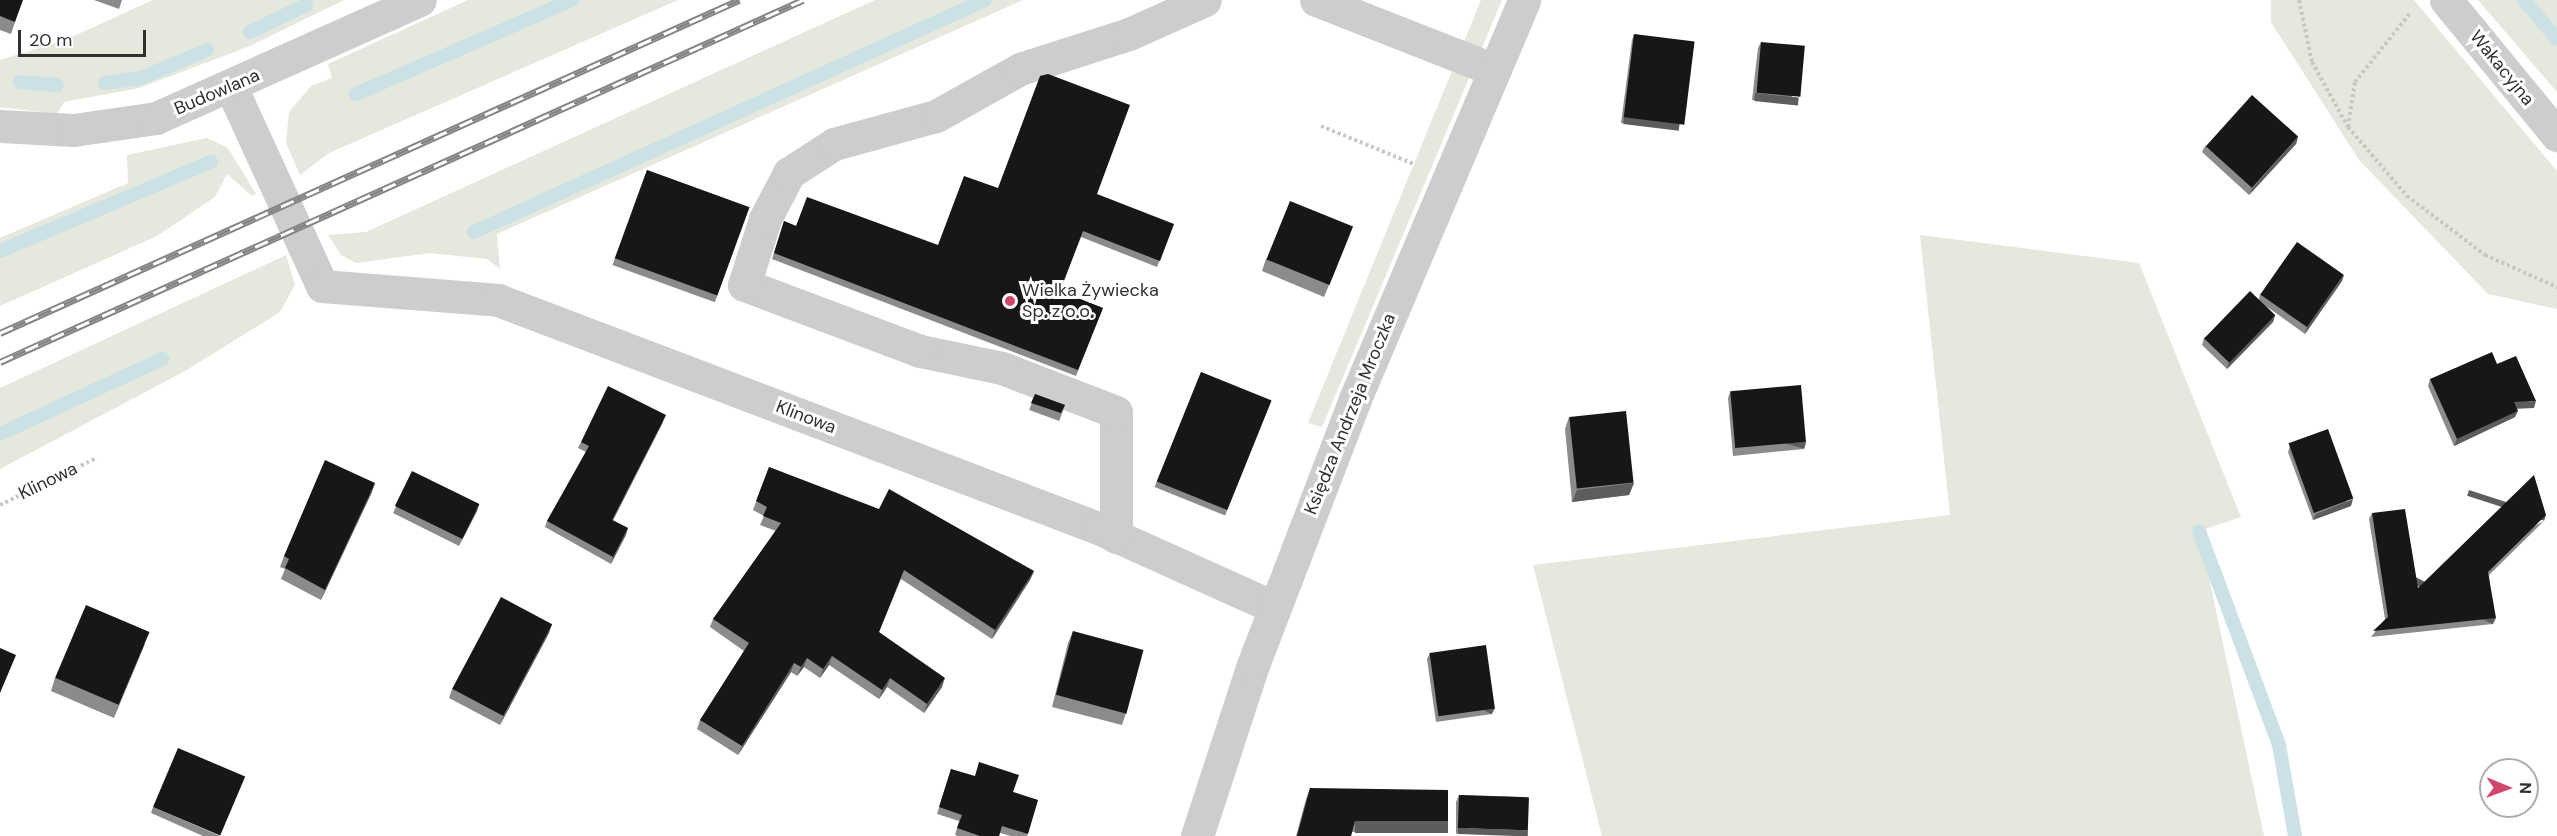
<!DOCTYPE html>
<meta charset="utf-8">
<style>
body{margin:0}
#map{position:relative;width:2557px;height:836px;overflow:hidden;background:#fff;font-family:"DM Sans",sans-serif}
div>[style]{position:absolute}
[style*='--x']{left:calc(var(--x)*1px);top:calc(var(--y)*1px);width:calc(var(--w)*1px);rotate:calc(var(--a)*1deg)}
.green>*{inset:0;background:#e5e8dc}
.stream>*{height:14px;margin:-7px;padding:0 7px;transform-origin:7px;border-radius:7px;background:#cbe1e6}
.path>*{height:4px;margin-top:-2px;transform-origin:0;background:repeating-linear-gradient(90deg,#c7c7c7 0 3px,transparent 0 6px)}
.minor>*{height:33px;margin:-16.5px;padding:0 16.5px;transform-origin:16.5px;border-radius:16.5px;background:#cdcdcd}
.rail>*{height:7px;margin-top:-3.5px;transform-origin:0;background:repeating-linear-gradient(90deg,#fff 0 14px,#858585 0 28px);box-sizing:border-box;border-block:2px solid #858585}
.wall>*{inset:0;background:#8b8b8b;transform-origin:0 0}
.shaded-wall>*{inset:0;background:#5d5d5d;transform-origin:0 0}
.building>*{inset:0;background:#171717;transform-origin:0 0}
.dots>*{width:16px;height:16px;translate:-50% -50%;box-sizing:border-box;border:3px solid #fff;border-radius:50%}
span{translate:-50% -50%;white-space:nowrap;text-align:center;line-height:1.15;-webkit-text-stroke:6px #fff;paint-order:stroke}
.street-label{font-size:18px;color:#303030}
.poi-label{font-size:18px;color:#303030}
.left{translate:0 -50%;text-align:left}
.north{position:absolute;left:2479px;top:758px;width:60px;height:60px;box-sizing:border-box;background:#fff;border:2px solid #acacac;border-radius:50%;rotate:91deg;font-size:16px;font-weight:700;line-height:24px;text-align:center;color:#303030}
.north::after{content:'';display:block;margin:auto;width:21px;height:27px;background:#d1476a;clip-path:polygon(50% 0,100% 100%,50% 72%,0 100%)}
.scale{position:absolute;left:18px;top:30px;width:128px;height:27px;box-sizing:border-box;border:3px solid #303030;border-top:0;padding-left:8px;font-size:18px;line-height:21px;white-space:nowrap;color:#303030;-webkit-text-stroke:4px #fff;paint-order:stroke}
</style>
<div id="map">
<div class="green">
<div style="clip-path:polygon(153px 0,344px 0,250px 46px,139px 88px,64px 102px,57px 114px,0 107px,0 60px,65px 40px)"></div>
<div style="clip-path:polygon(468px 0,678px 0,329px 153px,300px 175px,286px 143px,289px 112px,311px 86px,332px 78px,328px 64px)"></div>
<div style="clip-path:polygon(875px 0,1023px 0,497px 234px,500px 269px,487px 259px,430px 253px,356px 263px,341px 255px,328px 235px,366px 232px)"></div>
<div style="clip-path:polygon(1481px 0,1502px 0,1322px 427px,1308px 423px)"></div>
<div style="clip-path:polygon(2271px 0,2414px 0,2557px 171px,2557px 309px,2488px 294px,2359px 160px,2271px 22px)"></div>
<div style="clip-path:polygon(2478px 0,2557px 0,2557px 92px)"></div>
<div style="clip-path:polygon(207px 138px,228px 148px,256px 194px,252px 196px,227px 174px,215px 197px,157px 236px,0 306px,0 238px,128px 183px,127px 155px)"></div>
<div style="clip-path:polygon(1920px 235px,2139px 263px,2241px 517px,2199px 531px,2264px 836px,1602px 836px,1533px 565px,1950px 515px)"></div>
<div style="clip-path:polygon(286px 255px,295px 285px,280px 312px,185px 371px,0 469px,0 388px)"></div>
</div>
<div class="stream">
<div style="--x:2524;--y:0;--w:51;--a:49.8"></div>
<div style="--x:250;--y:32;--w:62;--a:-25.7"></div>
<div style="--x:20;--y:82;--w:37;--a:5"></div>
<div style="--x:105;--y:83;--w:36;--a:-8"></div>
<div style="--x:141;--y:78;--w:72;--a:-23"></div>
<div style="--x:356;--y:94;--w:236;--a:-23.5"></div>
<div style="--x:474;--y:232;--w:561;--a:-24.42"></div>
<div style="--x:0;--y:251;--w:229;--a:-22.9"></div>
<div style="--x:0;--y:434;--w:179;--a:-24.8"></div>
<div style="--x:2199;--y:531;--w:228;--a:69.5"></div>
<div style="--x:2279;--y:745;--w:92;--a:80"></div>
</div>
<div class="path">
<div style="--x:2299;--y:0;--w:63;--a:78.2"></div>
<div style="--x:2312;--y:62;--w:74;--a:61"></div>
<div style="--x:2348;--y:127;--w:91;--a:49.5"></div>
<div style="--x:2407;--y:196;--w:98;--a:37.1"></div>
<div style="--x:2485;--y:255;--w:79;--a:24"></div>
<div style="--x:1321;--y:126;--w:100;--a:22.2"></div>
<div style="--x:2348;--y:127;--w:46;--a:-81.2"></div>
<div style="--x:2355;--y:82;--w:88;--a:-51.4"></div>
<div style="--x:0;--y:505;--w:108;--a:-25.9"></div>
</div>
<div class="minor">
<div style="--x:1316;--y:0;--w:192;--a:21.4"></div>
<div style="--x:2446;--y:0;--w:175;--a:50.6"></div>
<div style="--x:231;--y:87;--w:219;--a:65.4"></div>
<div style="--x:322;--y:286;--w:177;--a:4.5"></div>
<div style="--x:498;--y:300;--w:642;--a:20.81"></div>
<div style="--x:1098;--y:528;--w:193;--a:24.2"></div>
<div style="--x:0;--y:126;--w:74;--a:3.1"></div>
<div style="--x:74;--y:130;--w:83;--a:-8.3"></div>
<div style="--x:156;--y:118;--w:289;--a:-24.1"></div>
<div style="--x:1116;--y:537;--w:125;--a:-90"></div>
<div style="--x:1116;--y:412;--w:122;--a:-158.9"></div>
<div style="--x:1002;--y:368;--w:84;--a:-168.3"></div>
<div style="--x:920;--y:351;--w:188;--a:-159.4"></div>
<div style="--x:744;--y:285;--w:69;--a:-72.3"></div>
<div style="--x:765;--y:219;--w:52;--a:-62.4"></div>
<div style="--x:789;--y:173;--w:54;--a:-32.8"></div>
<div style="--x:834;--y:144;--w:106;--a:-15.4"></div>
<div style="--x:936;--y:116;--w:96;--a:-29.2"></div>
<div style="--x:1020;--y:69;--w:114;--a:-17.8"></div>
<div style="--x:1129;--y:34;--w:83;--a:-24.1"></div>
<div style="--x:1197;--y:836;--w:180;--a:-71.9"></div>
<div style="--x:1253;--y:665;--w:285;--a:-69"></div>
<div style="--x:1355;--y:399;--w:433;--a:-67"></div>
</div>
<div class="rail">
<div style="--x:0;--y:333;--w:811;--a:-24.26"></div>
<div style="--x:0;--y:362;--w:881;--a:-24.27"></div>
</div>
<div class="wall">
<div style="clip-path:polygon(0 0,15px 22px,11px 34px,0 30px)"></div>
<div style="clip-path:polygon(94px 0,122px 0,119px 9px)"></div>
<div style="clip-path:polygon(1634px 34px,1678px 130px,1621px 123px,1632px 40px)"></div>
<div style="clip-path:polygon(1761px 42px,1797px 105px,1752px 100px,1758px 48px)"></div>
<div style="clip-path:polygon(2298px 137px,2296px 144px,2249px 195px,2202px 152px,2205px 146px)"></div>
<div style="left:647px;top:170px;width:109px;height:101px;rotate:20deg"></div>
<div style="clip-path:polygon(998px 188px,1174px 224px,1157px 267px,1081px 237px,1060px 291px,1103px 308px,1076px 376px,772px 259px,784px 221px,796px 226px,938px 245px)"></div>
<div style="clip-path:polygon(1348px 239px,1324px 297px,1262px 271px,1266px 259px)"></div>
<div style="clip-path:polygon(2344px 275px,2342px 281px,2305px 334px,2266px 306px,2275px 315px,2273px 322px,2227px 369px,2202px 345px,2204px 338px,2259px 299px,2260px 294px)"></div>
<div style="clip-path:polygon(2497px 364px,2534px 408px,2517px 408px,2515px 417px,2454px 446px,2428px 386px,2430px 379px)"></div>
<div style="left:1201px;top:372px;width:76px;height:124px;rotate:22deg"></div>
<div style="clip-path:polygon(1730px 392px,1806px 442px,1804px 449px,1733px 456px,1728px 398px)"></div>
<div style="left:1035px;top:394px;width:32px;height:17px;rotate:20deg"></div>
<div style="clip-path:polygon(1569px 417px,1634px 483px,1629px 495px,1572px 502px,1565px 429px)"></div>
<div style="clip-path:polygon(663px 422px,613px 520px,628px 528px,611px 564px,545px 527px,547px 521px,586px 452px,578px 448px,581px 442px)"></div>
<div style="clip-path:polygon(2290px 446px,2351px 506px,2313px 520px,2288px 452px)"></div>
<div style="clip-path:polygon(769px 467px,1034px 571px,1030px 580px,992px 639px,901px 579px,879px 632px,942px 687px,924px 713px,887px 687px,879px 699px,829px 665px,820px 678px,804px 667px,797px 676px,791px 672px,738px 755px,697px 729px,700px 720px,744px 651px,710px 627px,713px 619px,776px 531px,760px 525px,764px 516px,753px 510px)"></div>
<div style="clip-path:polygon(375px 483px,371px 494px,321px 600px,281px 579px,285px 569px,280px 567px,284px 556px)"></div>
<div style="clip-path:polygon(396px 507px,477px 511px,459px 546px,393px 513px)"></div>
<div style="clip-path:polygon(2372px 513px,2418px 588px,2544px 521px,2489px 575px,2493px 624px,2371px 637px,2385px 619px,2369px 519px)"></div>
<div style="clip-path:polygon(1073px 631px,1126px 713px,1122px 725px,1052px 707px,1068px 643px)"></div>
<div style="clip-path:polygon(549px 633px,500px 725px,449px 698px,452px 689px)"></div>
<div style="clip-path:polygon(145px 644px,114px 718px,51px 691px,55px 678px)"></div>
<div style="clip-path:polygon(1430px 653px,1492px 714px,1436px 722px,1427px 659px)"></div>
<div style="clip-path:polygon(951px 769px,1013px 792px,1038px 800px,1027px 836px,1011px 836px,1000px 833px,999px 836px,958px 836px,955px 835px,959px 821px,937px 814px)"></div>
<div style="clip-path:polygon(1310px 788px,1448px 821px,1444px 832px,1352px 832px,1351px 836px,1296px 836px,1306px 799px)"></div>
<div style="clip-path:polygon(1459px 795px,1529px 797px,1456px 834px,1456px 802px)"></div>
<div style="clip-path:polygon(153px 807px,220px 836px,203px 836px,151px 813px)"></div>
</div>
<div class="shaded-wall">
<div style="left:1755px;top:93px;width:44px;height:8px;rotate:6deg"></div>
<div style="left:1624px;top:117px;width:56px;height:7px;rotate:7deg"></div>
<div style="clip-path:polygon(2298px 137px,2296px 144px,2249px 195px,2252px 189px)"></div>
<div style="clip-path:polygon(2344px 275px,2342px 281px,2305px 334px,2307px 327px)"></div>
<div style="clip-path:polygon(2275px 315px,2273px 322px,2227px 369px,2229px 362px)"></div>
<div style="clip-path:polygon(2536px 401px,2534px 408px,2512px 409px,2514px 402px)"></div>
<div style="clip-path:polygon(2518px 411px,2515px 417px,2454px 446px,2457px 439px)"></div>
<div style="clip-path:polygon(666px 415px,663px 422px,610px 526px,612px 520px)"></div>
<div style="left:1806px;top:442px;width:7px;height:70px;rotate:106deg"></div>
<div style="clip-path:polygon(375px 483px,371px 494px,321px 600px,325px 590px)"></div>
<div style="clip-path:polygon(1634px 483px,1629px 495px,1572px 502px,1577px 490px)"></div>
<div style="clip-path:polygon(2353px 499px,2351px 506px,2313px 520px,2316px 514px)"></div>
<div style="clip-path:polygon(479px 504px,477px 511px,459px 546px,462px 540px)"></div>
<div style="left:2546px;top:515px;width:6px;height:81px;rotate:108deg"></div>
<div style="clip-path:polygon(628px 528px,626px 535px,611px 564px,613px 557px)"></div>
<div style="clip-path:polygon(1034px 571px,1030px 580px,992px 639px,995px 630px)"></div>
<div style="left:2496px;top:618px;width:7px;height:124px;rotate:117deg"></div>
<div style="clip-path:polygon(552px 624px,549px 633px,500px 725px,504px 716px)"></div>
<div style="clip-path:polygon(832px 656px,829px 665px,820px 678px,823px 669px)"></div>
<div style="clip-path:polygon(807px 658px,804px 667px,797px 676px,801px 667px)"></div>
<div style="clip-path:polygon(794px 663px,791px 672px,738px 755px,742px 746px)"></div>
<div style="clip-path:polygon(890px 678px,887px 687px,879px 699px,882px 690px)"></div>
<div style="clip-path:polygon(945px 678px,942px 687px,924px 713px,927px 704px)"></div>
<div style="left:1495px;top:708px;width:7px;height:57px;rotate:117deg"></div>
<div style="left:1355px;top:821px;width:93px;height:12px"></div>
<div style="left:1458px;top:828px;width:70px;height:6px;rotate:2deg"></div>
</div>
<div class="building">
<div style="clip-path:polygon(0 0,23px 0,15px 22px,0 16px)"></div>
<div style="left:1634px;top:34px;width:61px;height:84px;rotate:7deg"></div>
<div style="left:1761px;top:42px;width:44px;height:51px;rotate:5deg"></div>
<div style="clip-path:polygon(1048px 74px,1130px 105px,1097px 194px,1174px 224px,1160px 261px,1083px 231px,1060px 291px,1103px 308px,1078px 370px,774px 253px,784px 221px,796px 226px,807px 197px,938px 245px,964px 176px,998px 188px,1040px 76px)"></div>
<div style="left:2252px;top:95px;width:62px;height:69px;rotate:42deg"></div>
<div style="left:647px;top:170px;width:109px;height:94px;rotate:20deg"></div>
<div style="left:1290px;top:201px;width:68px;height:63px;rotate:22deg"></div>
<div style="left:2297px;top:242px;width:57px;height:64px;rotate:35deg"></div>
<div style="left:2250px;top:291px;width:35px;height:66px;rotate:44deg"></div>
<div style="clip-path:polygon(2492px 352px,2497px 364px,2516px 356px,2536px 401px,2514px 402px,2518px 411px,2457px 439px,2430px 379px)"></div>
<div style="left:1201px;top:372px;width:76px;height:118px;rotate:22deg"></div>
<div style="left:1801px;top:385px;width:57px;height:71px;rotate:85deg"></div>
<div style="clip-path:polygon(608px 386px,666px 415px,612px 520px,628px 528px,613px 557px,547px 521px,589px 446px,581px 442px)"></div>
<div style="clip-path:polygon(1035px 394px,1065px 405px,1061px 413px,1031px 403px)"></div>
<div style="left:1626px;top:411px;width:72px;height:57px;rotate:84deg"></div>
<div style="left:2328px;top:429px;width:74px;height:42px;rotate:70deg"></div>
<div style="clip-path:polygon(325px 460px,375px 483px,325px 590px,285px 568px,289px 559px,284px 556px)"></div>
<div style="clip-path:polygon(769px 467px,879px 509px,889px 489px,1034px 571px,995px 630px,904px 570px,879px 632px,945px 678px,927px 704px,890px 678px,882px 690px,832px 656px,823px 669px,807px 658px,801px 667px,794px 663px,742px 746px,700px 720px,749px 643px,713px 619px,781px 523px,763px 516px,767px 507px,756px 501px)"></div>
<div style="left:412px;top:471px;width:75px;height:39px;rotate:26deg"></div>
<div style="clip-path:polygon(2534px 475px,2546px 515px,2488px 572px,2496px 618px,2373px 631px,2388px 617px,2372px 513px,2405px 509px,2418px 588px)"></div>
<div style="left:501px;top:597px;width:58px;height:104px;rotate:28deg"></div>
<div style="left:86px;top:605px;width:69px;height:79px;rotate:23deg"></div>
<div style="left:1073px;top:631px;width:73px;height:66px;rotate:15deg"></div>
<div style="left:1486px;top:645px;width:64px;height:57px;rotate:82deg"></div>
<div style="clip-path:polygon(0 648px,16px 655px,0 693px)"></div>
<div style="left:178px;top:748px;width:73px;height:64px;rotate:23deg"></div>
<div style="clip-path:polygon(979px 762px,1019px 775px,1013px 792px,1038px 800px,1028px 834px,1002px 826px,999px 836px,980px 836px,957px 828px,962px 815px,939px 807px,951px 769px,975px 776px)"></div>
<div style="clip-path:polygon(1310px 788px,1448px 790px,1448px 821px,1355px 821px,1351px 836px,1297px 836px)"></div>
<div style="left:1459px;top:795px;width:70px;height:33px;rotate:2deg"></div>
</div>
<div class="dots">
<div style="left:1010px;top:301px;background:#d1476a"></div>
</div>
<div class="street-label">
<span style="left:2502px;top:68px;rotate:51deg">Wakacyjna</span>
<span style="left:217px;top:92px;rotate:-23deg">Budowlana</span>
<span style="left:1350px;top:414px;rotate:-68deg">Księdza Andrzeja Mroczka</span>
<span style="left:806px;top:417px;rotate:21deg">Klinowa</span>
<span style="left:48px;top:481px;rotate:-26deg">Klinowa</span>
</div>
<div class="poi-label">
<span class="left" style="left:1022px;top:301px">Wielka Żywiecka<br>Sp. z o.o.</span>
</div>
<div class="north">N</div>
<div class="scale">20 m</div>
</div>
